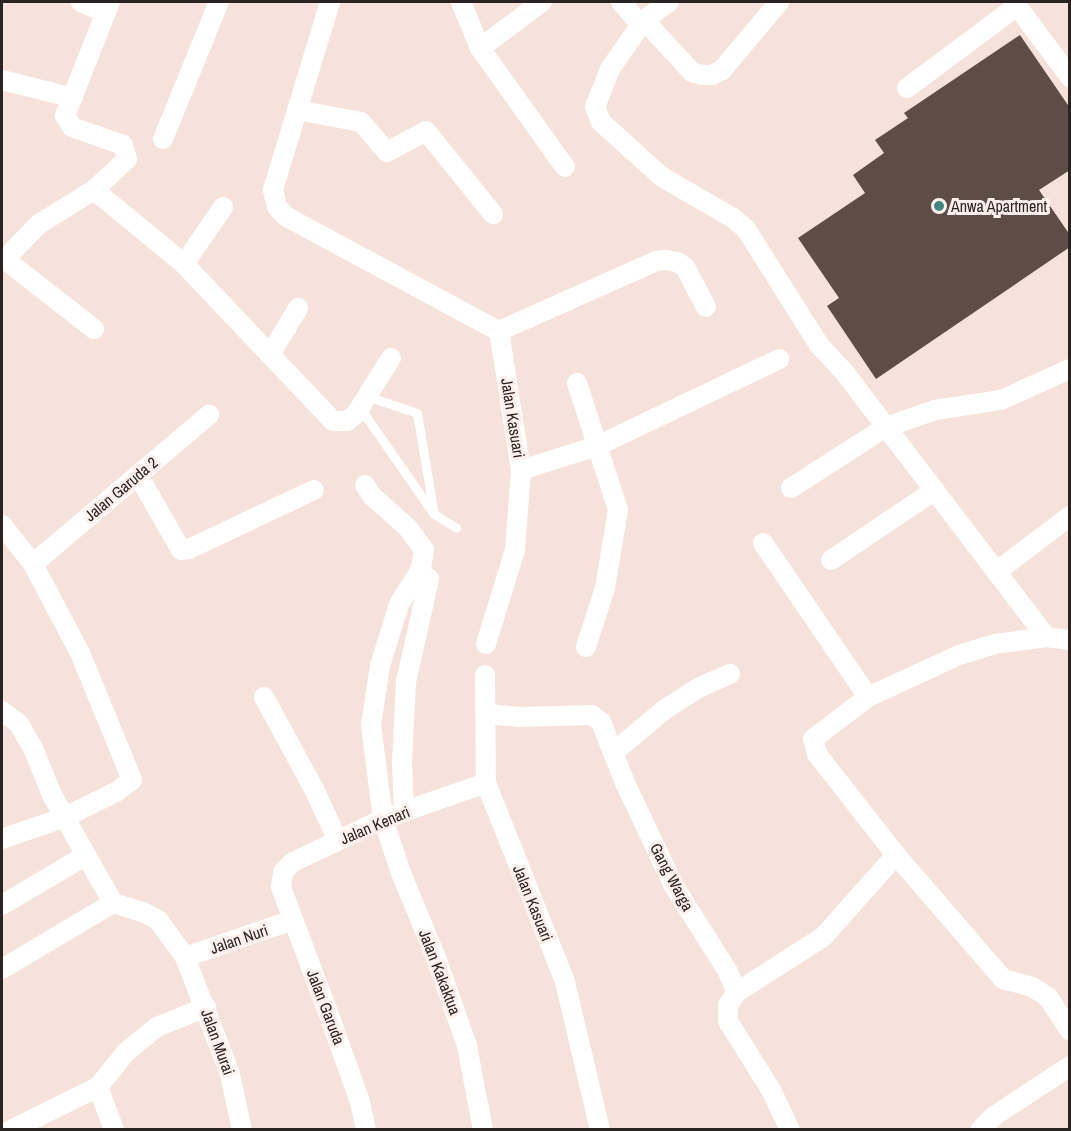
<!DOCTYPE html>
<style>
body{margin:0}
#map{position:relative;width:1071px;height:1131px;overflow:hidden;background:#f7e1db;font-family:"Archivo Narrow",sans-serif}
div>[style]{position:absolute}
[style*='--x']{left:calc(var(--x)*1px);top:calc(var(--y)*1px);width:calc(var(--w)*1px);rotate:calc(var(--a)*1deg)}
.building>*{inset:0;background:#5e4c47}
.lane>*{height:9px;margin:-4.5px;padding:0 4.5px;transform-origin:4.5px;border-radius:4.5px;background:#fff}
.street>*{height:20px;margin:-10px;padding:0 10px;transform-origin:10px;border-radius:10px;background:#fff}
.dots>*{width:16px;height:16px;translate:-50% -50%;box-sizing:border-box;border:3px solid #fef1ed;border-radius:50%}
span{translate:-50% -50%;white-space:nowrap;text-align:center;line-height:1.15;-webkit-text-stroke:6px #fef1ed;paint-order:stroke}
.poi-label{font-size:16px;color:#2b2321}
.left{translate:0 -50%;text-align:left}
.street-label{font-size:16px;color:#2b2321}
.frame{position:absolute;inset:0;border:3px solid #2b2321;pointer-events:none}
</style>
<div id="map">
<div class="building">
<div style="clip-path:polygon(1020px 35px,1070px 108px,1070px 170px,1039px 190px,1070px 235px,1070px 247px,876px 379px,827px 306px,839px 298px,798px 238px,865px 193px,853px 175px,884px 153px,875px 140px,908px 118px,904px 113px)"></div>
</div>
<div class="lane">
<div style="--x:367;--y:396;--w:53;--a:18.8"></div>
<div style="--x:417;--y:413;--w:97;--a:80.5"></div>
<div style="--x:360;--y:408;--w:129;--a:55.1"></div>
<div style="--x:434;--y:514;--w:26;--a:32"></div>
</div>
<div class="street">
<div style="--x:81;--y:2;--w:27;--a:24"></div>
<div style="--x:330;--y:2;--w:196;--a:106.9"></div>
<div style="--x:273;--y:190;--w:17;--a:77"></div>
<div style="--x:277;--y:207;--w:12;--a:48"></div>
<div style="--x:285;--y:216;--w:243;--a:28.3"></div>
<div style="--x:461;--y:2;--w:50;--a:67.6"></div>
<div style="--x:480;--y:48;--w:146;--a:54.5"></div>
<div style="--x:621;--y:2;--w:29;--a:49"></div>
<div style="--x:669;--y:2;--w:31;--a:144"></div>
<div style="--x:644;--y:20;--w:60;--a:124.8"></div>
<div style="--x:610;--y:69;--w:41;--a:111.5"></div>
<div style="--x:595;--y:107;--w:16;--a:68"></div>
<div style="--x:601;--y:122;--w:82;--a:42"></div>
<div style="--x:662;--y:177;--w:82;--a:30"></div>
<div style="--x:733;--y:218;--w:17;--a:40"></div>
<div style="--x:746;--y:229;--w:137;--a:57.8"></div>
<div style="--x:819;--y:345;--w:38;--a:47"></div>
<div style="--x:845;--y:373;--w:332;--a:52.7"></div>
<div style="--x:644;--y:20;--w:71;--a:47.3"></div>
<div style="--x:692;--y:72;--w:10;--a:17"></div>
<div style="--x:702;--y:75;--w:10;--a:0"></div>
<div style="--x:712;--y:75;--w:11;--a:-27"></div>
<div style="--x:722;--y:70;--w:89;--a:-50"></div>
<div style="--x:480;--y:48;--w:77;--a:-36.6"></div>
<div style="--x:2;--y:80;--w:73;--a:14.2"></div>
<div style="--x:907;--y:88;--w:137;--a:-36.7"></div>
<div style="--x:1017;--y:6;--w:89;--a:53.3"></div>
<div style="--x:297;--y:110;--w:65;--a:10.6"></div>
<div style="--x:361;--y:122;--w:40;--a:49"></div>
<div style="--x:387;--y:152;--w:44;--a:-28.3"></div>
<div style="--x:426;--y:131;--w:107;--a:51.1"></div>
<div style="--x:163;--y:139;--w:148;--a:-67.8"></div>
<div style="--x:94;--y:190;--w:117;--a:39.4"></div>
<div style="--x:184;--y:264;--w:216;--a:46.5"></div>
<div style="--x:333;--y:421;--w:14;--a:0"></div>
<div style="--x:347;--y:421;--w:11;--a:-38"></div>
<div style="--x:356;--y:414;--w:66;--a:-58"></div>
<div style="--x:184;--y:264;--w:69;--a:-55.6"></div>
<div style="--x:94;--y:329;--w:110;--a:-142"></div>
<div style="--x:7;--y:261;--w:4;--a:-90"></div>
<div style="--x:7;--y:257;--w:46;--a:-45.9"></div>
<div style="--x:39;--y:224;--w:65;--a:-31.7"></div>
<div style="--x:94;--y:190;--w:45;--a:-43.2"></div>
<div style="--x:127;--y:159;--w:15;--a:-106"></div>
<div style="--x:123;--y:145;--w:54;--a:-160.6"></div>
<div style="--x:72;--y:127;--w:13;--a:-122"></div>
<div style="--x:65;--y:116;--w:123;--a:-68.5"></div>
<div style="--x:499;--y:331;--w:172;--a:-24"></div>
<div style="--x:656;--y:261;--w:10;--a:-6"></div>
<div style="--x:666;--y:260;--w:11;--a:10"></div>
<div style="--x:677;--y:262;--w:9;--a:32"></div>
<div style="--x:685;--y:267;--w:45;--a:62.3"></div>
<div style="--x:270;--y:355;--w:55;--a:-59.2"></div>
<div style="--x:577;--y:383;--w:133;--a:72.1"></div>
<div style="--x:618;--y:510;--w:79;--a:99.5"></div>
<div style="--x:605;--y:588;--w:62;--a:107.9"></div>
<div style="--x:521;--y:470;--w:80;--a:-17.5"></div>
<div style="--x:597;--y:446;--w:202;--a:-25.5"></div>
<div style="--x:138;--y:475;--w:86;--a:60.2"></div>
<div style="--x:181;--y:550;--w:8;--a:-7"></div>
<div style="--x:189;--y:549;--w:138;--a:-25.3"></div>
<div style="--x:365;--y:485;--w:13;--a:58"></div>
<div style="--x:372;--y:496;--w:48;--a:41.6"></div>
<div style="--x:408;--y:528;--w:27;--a:54"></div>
<div style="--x:424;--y:550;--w:19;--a:99"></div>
<div style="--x:421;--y:569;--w:41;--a:122.2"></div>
<div style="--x:399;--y:604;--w:65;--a:107"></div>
<div style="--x:380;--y:666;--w:60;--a:98.7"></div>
<div style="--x:371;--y:725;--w:95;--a:82.7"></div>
<div style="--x:383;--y:819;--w:57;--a:71.6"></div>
<div style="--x:401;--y:873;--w:89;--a:67.5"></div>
<div style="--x:435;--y:955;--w:96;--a:70.6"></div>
<div style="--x:467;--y:1046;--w:86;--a:79.2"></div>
<div style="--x:791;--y:488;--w:113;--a:-32.7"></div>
<div style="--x:886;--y:427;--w:52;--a:-19.1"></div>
<div style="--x:935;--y:410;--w:67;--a:-8.6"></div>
<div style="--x:1001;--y:400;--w:76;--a:-24.2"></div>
<div style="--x:2;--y:525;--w:50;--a:51.5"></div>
<div style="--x:33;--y:564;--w:101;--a:62.2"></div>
<div style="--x:80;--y:653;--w:137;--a:67.7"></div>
<div style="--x:132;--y:780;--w:20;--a:143"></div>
<div style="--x:116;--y:792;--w:59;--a:153.9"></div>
<div style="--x:63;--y:818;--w:65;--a:161"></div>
<div style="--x:763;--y:543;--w:186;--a:55.7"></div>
<div style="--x:831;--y:560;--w:125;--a:-33.9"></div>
<div style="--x:33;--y:564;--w:231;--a:-40.3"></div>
<div style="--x:996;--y:572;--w:93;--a:-37.1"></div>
<div style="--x:1070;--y:640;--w:24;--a:-173"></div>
<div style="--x:1046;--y:637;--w:51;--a:172.2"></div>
<div style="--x:995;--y:644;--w:38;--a:163"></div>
<div style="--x:959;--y:655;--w:100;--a:155.2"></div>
<div style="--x:868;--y:697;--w:69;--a:142.6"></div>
<div style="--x:813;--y:739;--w:16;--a:75"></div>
<div style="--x:817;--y:754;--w:128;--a:52"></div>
<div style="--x:896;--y:855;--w:164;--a:49.2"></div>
<div style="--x:1003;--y:979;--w:30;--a:15"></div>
<div style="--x:1032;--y:987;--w:19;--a:32"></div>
<div style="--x:1048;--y:997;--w:40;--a:57.1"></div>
<div style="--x:486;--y:644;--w:98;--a:-72.9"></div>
<div style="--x:515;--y:550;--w:80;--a:-85.7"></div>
<div style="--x:521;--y:470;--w:141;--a:-99"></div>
<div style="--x:485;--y:675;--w:108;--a:89.5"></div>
<div style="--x:486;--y:783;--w:214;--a:68.3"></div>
<div style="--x:565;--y:982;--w:152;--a:76.7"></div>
<div style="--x:264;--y:697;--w:105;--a:61.5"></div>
<div style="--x:314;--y:789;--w:57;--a:65.2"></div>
<div style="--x:2;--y:711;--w:21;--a:37"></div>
<div style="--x:19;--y:724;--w:28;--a:60"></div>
<div style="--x:33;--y:748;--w:51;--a:68"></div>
<div style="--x:52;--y:795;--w:124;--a:60.5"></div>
<div style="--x:113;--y:903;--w:31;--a:17"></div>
<div style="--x:143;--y:912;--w:17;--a:28"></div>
<div style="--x:158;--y:920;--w:46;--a:53.9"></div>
<div style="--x:185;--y:957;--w:125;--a:69"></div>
<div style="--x:230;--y:1074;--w:57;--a:77.9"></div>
<div style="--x:486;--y:714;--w:32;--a:5"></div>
<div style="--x:518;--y:717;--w:74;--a:-1.5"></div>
<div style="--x:592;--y:715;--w:11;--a:38"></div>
<div style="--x:601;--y:722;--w:66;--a:68.5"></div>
<div style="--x:625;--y:783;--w:114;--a:64.6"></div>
<div style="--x:674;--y:886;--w:99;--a:57.8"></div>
<div style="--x:727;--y:970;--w:24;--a:66"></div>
<div style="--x:737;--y:992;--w:16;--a:125"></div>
<div style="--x:728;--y:1005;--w:16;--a:90"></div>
<div style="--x:728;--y:1021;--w:81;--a:58.1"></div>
<div style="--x:771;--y:1090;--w:44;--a:64.6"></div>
<div style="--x:614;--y:752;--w:65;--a:-40"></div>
<div style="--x:664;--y:710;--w:40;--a:-32.9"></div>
<div style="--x:698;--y:688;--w:35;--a:-24"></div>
<div style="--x:404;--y:812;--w:49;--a:-92.3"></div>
<div style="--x:402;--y:763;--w:81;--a:-87.2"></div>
<div style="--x:406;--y:682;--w:106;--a:-77.4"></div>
<div style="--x:2;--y:905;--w:96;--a:-30.6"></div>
<div style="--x:185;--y:957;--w:114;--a:-18.9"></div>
<div style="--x:2;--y:969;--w:129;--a:-30.7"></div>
<div style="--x:737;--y:992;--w:102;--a:-32.6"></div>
<div style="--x:823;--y:937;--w:110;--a:-48.3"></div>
<div style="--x:98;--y:1087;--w:46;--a:69.6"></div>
<div style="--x:11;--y:1130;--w:97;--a:-26.3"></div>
<div style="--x:98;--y:1087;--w:45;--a:-51.3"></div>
<div style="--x:126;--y:1052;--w:40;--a:-39"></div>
<div style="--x:157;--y:1027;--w:53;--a:-22.2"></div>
<div style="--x:366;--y:1130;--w:29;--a:-102"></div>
<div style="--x:360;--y:1102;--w:84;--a:-109.5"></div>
<div style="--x:332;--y:1023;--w:145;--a:-110.6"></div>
<div style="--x:281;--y:887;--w:15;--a:-82"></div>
<div style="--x:283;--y:872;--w:14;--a:-45"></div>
<div style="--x:293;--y:862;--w:100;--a:-25.5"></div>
<div style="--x:383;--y:819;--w:109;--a:-19.3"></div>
<div style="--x:980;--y:1130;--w:20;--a:-45"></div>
<div style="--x:994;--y:1116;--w:91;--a:-33.3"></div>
</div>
<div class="dots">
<div style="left:939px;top:206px;background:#41877f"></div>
</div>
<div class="poi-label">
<span class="left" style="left:951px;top:206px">Anwa Apartment</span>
</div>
<div class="street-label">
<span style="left:513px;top:418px;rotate:81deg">Jalan Kasuari</span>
<span style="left:121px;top:489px;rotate:-40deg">Jalan Garuda 2</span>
<span style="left:375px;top:825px;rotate:-23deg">Jalan Kenari</span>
<span style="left:672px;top:877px;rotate:62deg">Gang Warga</span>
<span style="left:533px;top:903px;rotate:68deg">Jalan Kasuari</span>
<span style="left:239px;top:939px;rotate:-19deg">Jalan Nuri</span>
<span style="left:440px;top:972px;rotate:69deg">Jalan Kakaktua</span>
<span style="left:326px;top:1007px;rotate:69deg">Jalan Garuda</span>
<span style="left:218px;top:1042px;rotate:70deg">Jalan Murai</span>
</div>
<div class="frame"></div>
</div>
